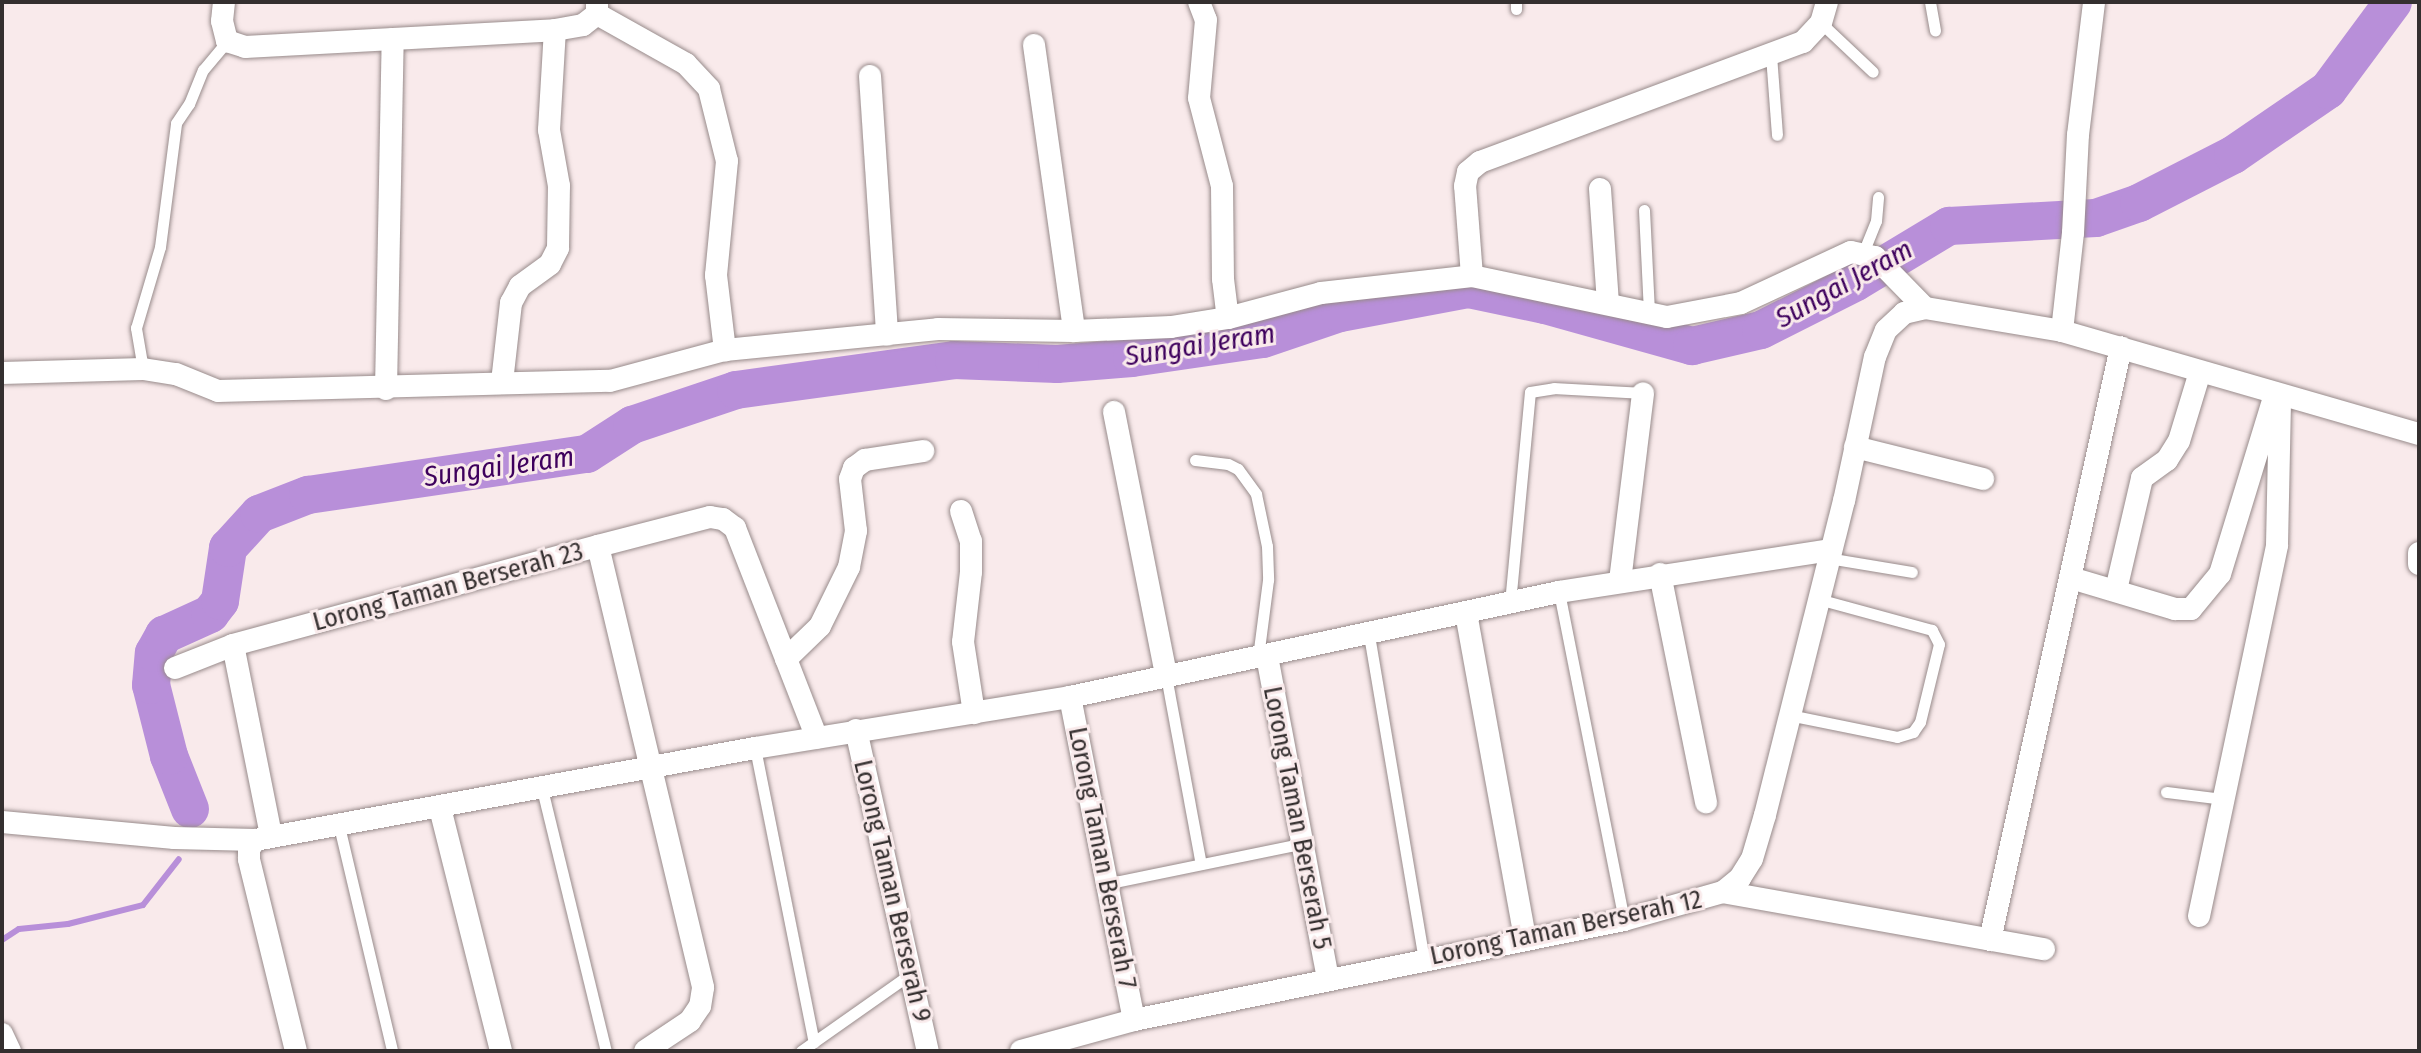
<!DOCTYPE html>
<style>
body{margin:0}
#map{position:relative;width:2421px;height:1053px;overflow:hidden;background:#f9eaeb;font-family:"Fira Sans Condensed",sans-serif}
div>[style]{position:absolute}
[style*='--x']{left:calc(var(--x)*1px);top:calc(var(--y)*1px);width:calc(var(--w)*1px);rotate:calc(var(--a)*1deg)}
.stream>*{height:6px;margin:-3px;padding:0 3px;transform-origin:3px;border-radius:3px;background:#b88fd9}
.river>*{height:38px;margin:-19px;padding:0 19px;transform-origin:19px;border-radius:19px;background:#b88fd9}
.roads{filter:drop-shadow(0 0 2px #988b8b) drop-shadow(0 0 2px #988b8b)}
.lane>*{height:11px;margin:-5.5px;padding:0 5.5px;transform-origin:5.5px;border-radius:5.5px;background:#fff}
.street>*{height:22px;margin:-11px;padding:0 11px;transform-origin:11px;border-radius:11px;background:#fff}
span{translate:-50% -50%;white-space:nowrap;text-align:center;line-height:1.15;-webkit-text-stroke:6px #f9eaeb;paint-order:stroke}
.street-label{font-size:26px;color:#342f2f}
.water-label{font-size:28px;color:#3e005d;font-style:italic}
.frame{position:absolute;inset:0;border:4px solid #342f2f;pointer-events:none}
</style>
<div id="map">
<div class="stream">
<div style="--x:2;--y:940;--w:20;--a:-33"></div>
<div style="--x:19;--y:929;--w:49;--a:-5.8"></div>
<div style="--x:68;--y:924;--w:77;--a:-14.2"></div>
<div style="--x:143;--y:905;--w:58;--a:-52"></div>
</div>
<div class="river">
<div style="--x:190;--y:809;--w:57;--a:-111.6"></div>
<div style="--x:169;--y:756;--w:73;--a:-104.2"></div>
<div style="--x:151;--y:685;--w:32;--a:-85"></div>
<div style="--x:154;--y:653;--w:21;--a:-61"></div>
<div style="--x:164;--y:635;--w:51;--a:-24.5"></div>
<div style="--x:210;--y:614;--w:16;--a:-52"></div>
<div style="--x:220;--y:601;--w:54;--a:-81.4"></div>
<div style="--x:228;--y:548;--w:46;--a:-47.6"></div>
<div style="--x:259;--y:514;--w:53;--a:-21.2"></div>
<div style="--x:308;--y:495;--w:282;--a:-8.4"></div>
<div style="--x:587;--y:454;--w:54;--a:-32.8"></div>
<div style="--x:632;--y:425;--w:110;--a:-18.6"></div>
<div style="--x:736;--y:390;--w:220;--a:-7.8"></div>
<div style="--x:954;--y:360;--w:103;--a:2.2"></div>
<div style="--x:1057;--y:364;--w:75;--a:-4.6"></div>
<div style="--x:1132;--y:358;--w:132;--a:-8.3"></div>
<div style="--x:1263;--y:339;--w:81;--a:-18.7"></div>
<div style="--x:1340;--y:313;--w:130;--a:-10.6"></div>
<div style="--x:1468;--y:289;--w:79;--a:11.7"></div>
<div style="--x:1545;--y:305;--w:153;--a:15.6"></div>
<div style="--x:1692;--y:346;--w:71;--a:-13.1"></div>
<div style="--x:1761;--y:330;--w:106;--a:-26.8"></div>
<div style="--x:1856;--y:282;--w:109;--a:-31.1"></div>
<div style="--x:1949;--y:226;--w:147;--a:-3.1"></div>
<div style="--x:2096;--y:218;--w:46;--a:-19.2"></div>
<div style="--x:2139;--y:203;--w:106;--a:-27.1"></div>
<div style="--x:2233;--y:155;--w:115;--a:-34.4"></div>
<div style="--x:2328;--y:90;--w:109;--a:-53.5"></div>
</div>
<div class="roads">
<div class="lane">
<div style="--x:1930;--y:2;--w:29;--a:80"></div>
<div style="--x:1516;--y:9;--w:7;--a:-90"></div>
<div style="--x:1821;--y:23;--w:71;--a:43.3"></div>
<div style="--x:1771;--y:55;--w:80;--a:85.7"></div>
<div style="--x:1644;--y:210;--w:103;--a:87.2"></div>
<div style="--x:1863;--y:253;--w:35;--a:-68"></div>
<div style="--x:1876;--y:221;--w:24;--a:-85"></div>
<div style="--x:143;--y:369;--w:42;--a:-99.7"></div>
<div style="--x:136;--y:328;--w:84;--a:-73.5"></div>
<div style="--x:160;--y:247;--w:125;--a:-82.6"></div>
<div style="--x:176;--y:123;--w:23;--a:-56"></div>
<div style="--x:189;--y:104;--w:37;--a:-68"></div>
<div style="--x:203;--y:70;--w:38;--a:-50"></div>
<div style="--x:1195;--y:460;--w:33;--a:7"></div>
<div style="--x:1228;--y:464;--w:11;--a:27"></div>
<div style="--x:1238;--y:469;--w:31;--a:54"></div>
<div style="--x:1256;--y:494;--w:53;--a:78.1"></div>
<div style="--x:1267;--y:546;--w:34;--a:88"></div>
<div style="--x:1268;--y:580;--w:78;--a:97.4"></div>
<div style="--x:1828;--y:558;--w:85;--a:9.5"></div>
<div style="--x:1559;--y:592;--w:334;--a:78.8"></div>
<div style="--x:1510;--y:603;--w:212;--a:-84.6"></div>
<div style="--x:1530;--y:392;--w:24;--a:-9"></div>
<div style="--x:1554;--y:388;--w:89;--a:3.2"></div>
<div style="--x:1369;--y:635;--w:329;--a:80.4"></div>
<div style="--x:1166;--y:676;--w:191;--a:79.5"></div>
<div style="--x:1789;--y:715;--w:110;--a:11.5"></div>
<div style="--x:1897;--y:737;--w:17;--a:-17"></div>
<div style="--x:1913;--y:732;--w:12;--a:-55"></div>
<div style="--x:1920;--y:722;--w:80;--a:-76.3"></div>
<div style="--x:1939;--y:644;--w:16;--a:-117"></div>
<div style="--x:1932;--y:630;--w:118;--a:-164.8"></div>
<div style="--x:755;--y:748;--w:300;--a:78.7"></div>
<div style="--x:542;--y:789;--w:270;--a:76.3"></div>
<div style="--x:2166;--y:792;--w:57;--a:7"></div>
<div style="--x:339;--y:826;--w:231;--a:76.7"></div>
<div style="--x:1105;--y:884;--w:199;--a:-11.6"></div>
<div style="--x:801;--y:1051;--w:132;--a:-35.1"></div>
</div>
<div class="street">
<div style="--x:224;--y:2;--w:19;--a:96"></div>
<div style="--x:222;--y:21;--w:21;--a:76"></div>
<div style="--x:227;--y:41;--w:19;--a:18"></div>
<div style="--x:245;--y:47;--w:310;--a:-3.1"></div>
<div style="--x:555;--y:30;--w:28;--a:-10"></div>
<div style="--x:583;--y:25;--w:18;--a:-38"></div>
<div style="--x:597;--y:14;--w:12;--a:-90"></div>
<div style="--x:1199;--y:2;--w:19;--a:69"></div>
<div style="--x:1206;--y:20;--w:78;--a:95.1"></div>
<div style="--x:1199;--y:98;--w:91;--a:75.4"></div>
<div style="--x:1222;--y:186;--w:93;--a:89.4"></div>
<div style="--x:1223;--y:279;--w:39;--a:83"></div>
<div style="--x:597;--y:14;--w:102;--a:29.3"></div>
<div style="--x:686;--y:64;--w:34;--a:47"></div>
<div style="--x:709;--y:89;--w:74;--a:76"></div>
<div style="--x:727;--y:161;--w:115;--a:95.5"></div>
<div style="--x:716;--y:275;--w:76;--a:83.2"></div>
<div style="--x:1034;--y:45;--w:289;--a:82"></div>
<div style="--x:870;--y:76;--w:259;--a:86.2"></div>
<div style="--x:1600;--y:189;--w:114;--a:86"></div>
<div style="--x:1472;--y:276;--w:90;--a:-94.4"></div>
<div style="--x:1465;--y:186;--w:14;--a:-78"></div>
<div style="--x:1468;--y:172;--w:16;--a:-40"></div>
<div style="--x:1480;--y:162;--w:345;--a:-20.4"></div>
<div style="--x:1803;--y:42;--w:26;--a:-47"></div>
<div style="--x:1821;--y:23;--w:22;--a:-74"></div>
<div style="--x:2062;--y:331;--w:99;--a:-83.6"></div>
<div style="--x:2073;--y:233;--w:98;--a:-87.1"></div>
<div style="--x:2078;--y:135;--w:134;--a:-83.1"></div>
<div style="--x:2;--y:373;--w:141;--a:-1.6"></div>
<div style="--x:143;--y:369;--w:33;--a:9"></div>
<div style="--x:176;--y:374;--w:45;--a:22"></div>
<div style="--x:218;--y:391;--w:392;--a:-1.5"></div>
<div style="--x:610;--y:381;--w:119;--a:-15.1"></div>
<div style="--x:725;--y:350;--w:214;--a:-5.6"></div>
<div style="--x:938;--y:329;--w:136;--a:0.8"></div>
<div style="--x:1074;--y:331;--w:97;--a:-2.4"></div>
<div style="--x:1171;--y:327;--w:58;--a:-9"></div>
<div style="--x:1228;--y:318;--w:96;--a:-15"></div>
<div style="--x:1321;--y:293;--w:152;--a:-6.4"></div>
<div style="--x:1472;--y:276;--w:199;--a:11.9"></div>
<div style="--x:1667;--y:317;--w:75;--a:-10.7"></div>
<div style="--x:1741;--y:303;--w:121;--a:-24.9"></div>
<div style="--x:1851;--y:252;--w:25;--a:12"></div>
<div style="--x:1875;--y:257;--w:71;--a:45.6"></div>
<div style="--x:1925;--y:308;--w:139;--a:9.5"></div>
<div style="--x:2062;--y:331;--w:372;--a:16.1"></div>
<div style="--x:502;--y:382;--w:80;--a:-83.5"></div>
<div style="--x:511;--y:303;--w:19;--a:-62"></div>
<div style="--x:520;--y:286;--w:37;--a:-36"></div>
<div style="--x:550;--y:264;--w:18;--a:-63"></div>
<div style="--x:558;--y:248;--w:62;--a:-89.1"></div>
<div style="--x:559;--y:186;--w:57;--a:-100.1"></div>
<div style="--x:549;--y:130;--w:100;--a:-86.6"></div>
<div style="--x:386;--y:389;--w:350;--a:-88.9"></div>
<div style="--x:1114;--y:412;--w:268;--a:78.8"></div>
<div style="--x:1855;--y:447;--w:132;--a:14"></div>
<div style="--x:961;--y:511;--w:32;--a:72"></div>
<div style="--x:971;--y:541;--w:31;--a:90"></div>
<div style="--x:971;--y:572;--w:70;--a:96.5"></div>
<div style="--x:963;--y:642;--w:72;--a:81.2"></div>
<div style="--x:598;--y:546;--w:454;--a:76.6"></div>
<div style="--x:703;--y:988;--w:18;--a:99"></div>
<div style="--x:700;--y:1006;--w:18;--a:124"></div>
<div style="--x:690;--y:1021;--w:54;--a:146.3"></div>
<div style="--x:2419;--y:553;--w:11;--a:90"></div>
<div style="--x:1660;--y:574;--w:233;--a:78.6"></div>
<div style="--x:2071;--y:578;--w:109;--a:16.6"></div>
<div style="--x:2175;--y:609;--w:16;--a:0"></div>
<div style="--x:2191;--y:609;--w:45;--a:-50.4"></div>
<div style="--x:2220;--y:574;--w:181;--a:-73"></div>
<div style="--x:1620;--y:581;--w:189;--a:-83"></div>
<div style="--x:2116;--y:590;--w:115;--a:-76.9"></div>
<div style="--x:2142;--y:478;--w:31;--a:-36"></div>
<div style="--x:2167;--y:460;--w:22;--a:-58"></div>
<div style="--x:2179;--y:441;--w:72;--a:-73.1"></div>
<div style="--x:1466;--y:613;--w:331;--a:79.7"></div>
<div style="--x:233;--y:645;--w:195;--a:78.7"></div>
<div style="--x:1267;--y:656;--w:329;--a:79.3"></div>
<div style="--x:786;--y:659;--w:47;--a:-44.1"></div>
<div style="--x:820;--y:626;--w:66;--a:-63.8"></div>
<div style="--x:849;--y:567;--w:37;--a:-79"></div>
<div style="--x:856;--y:531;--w:52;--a:-96.6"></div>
<div style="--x:850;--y:479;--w:12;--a:-70"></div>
<div style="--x:854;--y:468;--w:14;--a:-36"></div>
<div style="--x:865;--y:460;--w:59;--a:-8.8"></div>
<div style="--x:175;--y:668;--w:62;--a:-21.6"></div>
<div style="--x:233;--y:645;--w:378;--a:-15.2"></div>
<div style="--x:598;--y:546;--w:116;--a:-14.5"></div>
<div style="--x:710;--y:517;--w:13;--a:9"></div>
<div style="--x:723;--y:519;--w:15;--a:37"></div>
<div style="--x:735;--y:528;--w:225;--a:68.7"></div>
<div style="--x:1070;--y:697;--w:329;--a:78.8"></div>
<div style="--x:856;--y:730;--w:329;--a:77.4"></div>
<div style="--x:440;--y:808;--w:251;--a:75.9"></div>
<div style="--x:2;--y:822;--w:173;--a:5.3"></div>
<div style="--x:174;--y:838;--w:81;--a:1.4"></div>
<div style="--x:1723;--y:892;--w:326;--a:10.1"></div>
<div style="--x:2199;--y:916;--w:379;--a:-78.1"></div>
<div style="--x:2277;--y:545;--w:149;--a:-88.8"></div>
<div style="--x:1990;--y:940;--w:607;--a:-77.54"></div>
<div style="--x:2;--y:1034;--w:19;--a:65"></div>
<div style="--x:296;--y:1051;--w:198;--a:-103.8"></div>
<div style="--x:249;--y:859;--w:10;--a:-90"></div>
<div style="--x:249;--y:849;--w:11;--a:-56"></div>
<div style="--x:255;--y:840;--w:508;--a:-10.43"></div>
<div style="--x:755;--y:748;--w:319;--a:-9.2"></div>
<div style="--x:1070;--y:697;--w:500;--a:-12.12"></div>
<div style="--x:1559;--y:592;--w:273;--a:-8.8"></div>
<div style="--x:1021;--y:1051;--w:117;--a:-15.3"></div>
<div style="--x:1134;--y:1020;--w:500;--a:-11.53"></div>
<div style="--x:1624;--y:920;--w:103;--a:-15.8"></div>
<div style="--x:1723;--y:892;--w:22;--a:-39"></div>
<div style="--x:1740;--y:878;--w:22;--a:-58"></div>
<div style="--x:1752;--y:859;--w:46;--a:-73.5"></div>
<div style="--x:1765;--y:815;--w:324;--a:-75.9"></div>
<div style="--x:1844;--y:501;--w:147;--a:-77.9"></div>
<div style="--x:1875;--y:357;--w:29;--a:-68"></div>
<div style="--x:1886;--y:330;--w:25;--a:-43"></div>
<div style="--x:1904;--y:313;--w:22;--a:-13"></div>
</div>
</div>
<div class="street-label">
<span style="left:448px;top:587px;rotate:-15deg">Lorong Taman Berserah 23</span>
<span style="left:1297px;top:818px;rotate:79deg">Lorong Taman Berserah 5</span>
<span style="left:1102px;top:858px;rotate:79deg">Lorong Taman Berserah 7</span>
<span style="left:892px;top:891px;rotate:77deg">Lorong Taman Berserah 9</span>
<span style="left:1566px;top:928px;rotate:-12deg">Lorong Taman Berserah 12</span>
</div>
<div class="water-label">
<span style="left:1844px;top:284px;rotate:-29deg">Sungai Jeram</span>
<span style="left:1200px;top:345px;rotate:-9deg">Sungai Jeram</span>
<span style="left:499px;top:467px;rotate:-8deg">Sungai Jeram</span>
</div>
<div class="frame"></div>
</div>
